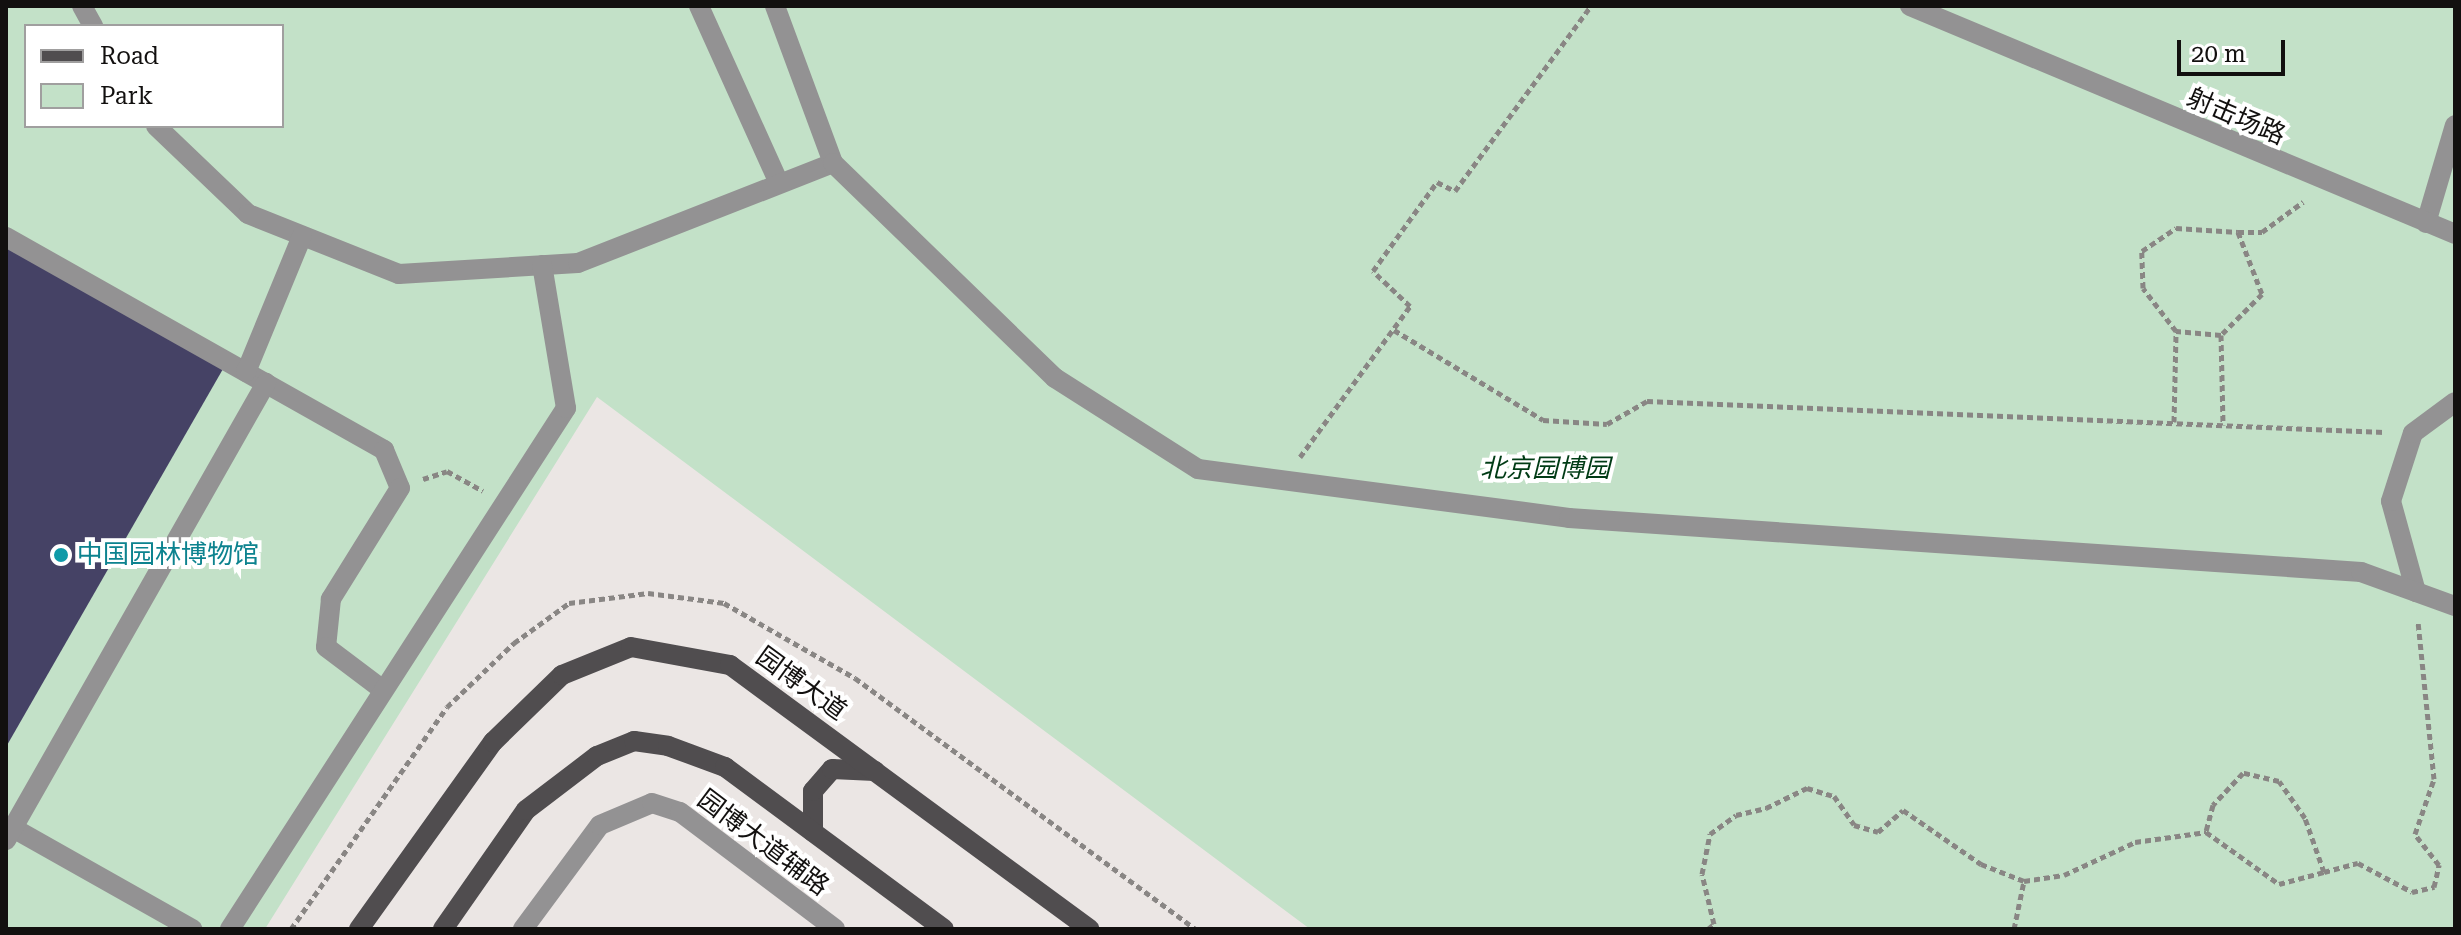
<!DOCTYPE html>
<meta charset="utf-8">
<style>
body{margin:0}
#map{position:relative;width:2461px;height:935px;overflow:hidden;background:#ebe6e4;font-family:"Roboto Serif","Noto Sans SC",serif}
div>[style]{position:absolute}
[style*='--x']{left:calc(var(--x)*1px);top:calc(var(--y)*1px);width:calc(var(--w)*1px);rotate:calc(var(--a)*1deg)}
.green>*{inset:0;background:#c3e1c8}
.building>*{inset:0;background:#454265}
.path>*{height:5px;margin-top:-2.5px;transform-origin:0;background:repeating-linear-gradient(90deg,#898684 0 6px,transparent 0 10px)}
.service>*{height:20px;margin:-10px;padding:0 10px;transform-origin:10px;border-radius:10px;background:#939293}
.minor>*{height:20px;margin:-10px;padding:0 10px;transform-origin:10px;border-radius:10px;background:#939293}
.tertiary>*{height:20px;margin:-10px;padding:0 10px;transform-origin:10px;border-radius:10px;background:#939293}
.primary>*{height:20px;margin:-10px;padding:0 10px;transform-origin:10px;border-radius:10px;background:#504d4f}
.dots>*{width:22px;height:22px;translate:-50% -50%;box-sizing:border-box;border:4px solid #fff;border-radius:50%}
span{translate:-50% -50%;white-space:nowrap;text-align:center;line-height:1.15;-webkit-text-stroke:8px #fff;paint-order:stroke}
.street-label{font-size:26px;color:#12100f}
.park-label{font-size:26px;color:#003b15;font-style:italic}
.culture-label{font-size:26px;color:#0d838f}
.left{translate:0 -50%;text-align:left}
.frame{position:absolute;inset:0;border:8px solid #12100f;pointer-events:none}
.legend{position:absolute;left:24px;top:24px;width:260px;height:104px;box-sizing:border-box;background:#fff;border:2px solid #a09f9f;margin:0;padding:10px 14px;list-style:none;font-size:24px;color:#12100f}
.legend li{display:flex;align-items:center;gap:16px;height:40px}
.legend b{width:40px;border:2px solid #a09f9f}
.scale{position:absolute;left:2177px;top:40px;width:108px;height:36px;box-sizing:border-box;border:4px solid #12100f;border-top:0;padding-left:10px;font-size:24px;line-height:28px;white-space:nowrap;color:#12100f;-webkit-text-stroke:6px #fff;paint-order:stroke}
</style>
<div id="map">
<div class="green">
<div style="clip-path:polygon(evenodd,6px 6px,2455px 6px,2455px 929px,1310px 929px,597px 397px,265px 929px,6px 929px,6px 6px,26px 26px,282px 26px,282px 126px,26px 126px,26px 26px)"></div>
</div>
<div class="building">
<div style="clip-path:polygon(6px 237px,227px 362px,6px 747px)"></div>
</div>
<div class="path">
<div style="--x:2238;--y:232;--w:24;--a:0"></div>
<div style="--x:2262;--y:232;--w:51;--a:-36.2"></div>
<div style="--x:1394;--y:330;--w:174;--a:31.1"></div>
<div style="--x:1543;--y:420;--w:64;--a:3.6"></div>
<div style="--x:1607;--y:424;--w:46;--a:-29.9"></div>
<div style="--x:1647;--y:401;--w:738;--a:2.41"></div>
<div style="--x:2221;--y:335;--w:90;--a:88.7"></div>
<div style="--x:2174;--y:422;--w:91;--a:-88.7"></div>
<div style="--x:2176;--y:331;--w:54;--a:-127.5"></div>
<div style="--x:2143;--y:288;--w:37;--a:-92"></div>
<div style="--x:2142;--y:251;--w:41;--a:-34.1"></div>
<div style="--x:2176;--y:228;--w:62;--a:3.7"></div>
<div style="--x:2238;--y:232;--w:66;--a:68.8"></div>
<div style="--x:2262;--y:294;--w:58;--a:135"></div>
<div style="--x:2221;--y:335;--w:45;--a:-174.9"></div>
<div style="--x:1300;--y:457;--w:187;--a:-53.9"></div>
<div style="--x:1410;--y:306;--w:51;--a:-136.6"></div>
<div style="--x:1373;--y:271;--w:110;--a:-54.3"></div>
<div style="--x:1437;--y:182;--w:20;--a:27"></div>
<div style="--x:1455;--y:191;--w:230;--a:-53.7"></div>
<div style="--x:423;--y:479;--w:25;--a:-18"></div>
<div style="--x:447;--y:471;--w:41;--a:29.1"></div>
<div style="--x:2324;--y:872;--w:57;--a:-109.4"></div>
<div style="--x:2305;--y:818;--w:45;--a:-125.1"></div>
<div style="--x:2279;--y:781;--w:37;--a:-167"></div>
<div style="--x:2243;--y:773;--w:44;--a:133.2"></div>
<div style="--x:2213;--y:805;--w:28;--a:105"></div>
<div style="--x:2206;--y:832;--w:90;--a:35.5"></div>
<div style="--x:2279;--y:884;--w:47;--a:-14.9"></div>
<div style="--x:2324;--y:872;--w:35;--a:-15"></div>
<div style="--x:2358;--y:863;--w:61;--a:28.2"></div>
<div style="--x:2412;--y:892;--w:23;--a:-13"></div>
<div style="--x:2434;--y:887;--w:23;--a:-77"></div>
<div style="--x:2439;--y:865;--w:39;--a:-128"></div>
<div style="--x:2415;--y:834;--w:58;--a:-70.9"></div>
<div style="--x:2434;--y:779;--w:159;--a:-95.8"></div>
<div style="--x:291;--y:929;--w:271;--a:-54.9"></div>
<div style="--x:447;--y:707;--w:93;--a:-43.7"></div>
<div style="--x:514;--y:643;--w:68;--a:-36"></div>
<div style="--x:569;--y:603;--w:80;--a:-7.2"></div>
<div style="--x:648;--y:593;--w:77;--a:7.5"></div>
<div style="--x:724;--y:603;--w:151;--a:29.8"></div>
<div style="--x:855;--y:678;--w:423;--a:36.4"></div>
<div style="--x:1708;--y:929;--w:8;--a:-40"></div>
<div style="--x:1714;--y:924;--w:51;--a:-103.5"></div>
<div style="--x:1702;--y:874;--w:41;--a:-78.7"></div>
<div style="--x:1710;--y:834;--w:32;--a:-36"></div>
<div style="--x:1736;--y:815;--w:31;--a:-13"></div>
<div style="--x:1766;--y:808;--w:46;--a:-26"></div>
<div style="--x:1807;--y:788;--w:28;--a:17"></div>
<div style="--x:1834;--y:796;--w:35;--a:55"></div>
<div style="--x:1854;--y:825;--w:25;--a:16"></div>
<div style="--x:1878;--y:832;--w:33;--a:-41"></div>
<div style="--x:1903;--y:810;--w:95;--a:34.7"></div>
<div style="--x:1981;--y:864;--w:46;--a:21.6"></div>
<div style="--x:2024;--y:881;--w:40;--a:-8.5"></div>
<div style="--x:2064;--y:875;--w:78;--a:-24.9"></div>
<div style="--x:2135;--y:842;--w:72;--a:-8"></div>
<div style="--x:2014;--y:929;--w:49;--a:-78.2"></div>
</div>
<div class="service">
<div style="--x:82;--y:6;--w:23;--a:61"></div>
<div style="--x:699;--y:6;--w:194;--a:65.7"></div>
<div style="--x:156;--y:126;--w:127;--a:43.7"></div>
<div style="--x:248;--y:214;--w:162;--a:21.7"></div>
<div style="--x:399;--y:274;--w:179;--a:-3.5"></div>
<div style="--x:578;--y:263;--w:274;--a:-21.4"></div>
<div style="--x:2426;--y:223;--w:102;--a:-73.5"></div>
<div style="--x:6;--y:237;--w:434;--a:29.4"></div>
<div style="--x:384;--y:450;--w:41;--a:67.2"></div>
<div style="--x:400;--y:488;--w:131;--a:121.9"></div>
<div style="--x:331;--y:599;--w:48;--a:95.9"></div>
<div style="--x:326;--y:647;--w:71;--a:37"></div>
<div style="--x:246;--y:372;--w:147;--a:-67.6"></div>
<div style="--x:2416;--y:592;--w:94;--a:-105.4"></div>
<div style="--x:2391;--y:501;--w:71;--a:-72.1"></div>
<div style="--x:2413;--y:433;--w:52;--a:-36.4"></div>
<div style="--x:13;--y:828;--w:206;--a:29.4"></div>
<div style="--x:6;--y:840;--w:526;--a:-60.36"></div>
<div style="--x:230;--y:929;--w:620;--a:-57.18"></div>
<div style="--x:566;--y:408;--w:145;--a:-99.5"></div>
</div>
<div class="minor">
<div style="--x:775;--y:6;--w:167;--a:69.7"></div>
<div style="--x:833;--y:163;--w:309;--a:44.1"></div>
<div style="--x:1055;--y:378;--w:169;--a:32.5"></div>
<div style="--x:1198;--y:469;--w:374;--a:7.5"></div>
<div style="--x:1569;--y:518;--w:794;--a:3.9"></div>
<div style="--x:2361;--y:572;--w:100;--a:19.9"></div>
</div>
<div class="tertiary">
<div style="--x:1910;--y:6;--w:591;--a:22.7"></div>
<div style="--x:523;--y:929;--w:129;--a:-53.5"></div>
<div style="--x:600;--y:825;--w:56;--a:-22.9"></div>
<div style="--x:652;--y:803;--w:29;--a:18"></div>
<div style="--x:680;--y:812;--w:194;--a:37"></div>
</div>
<div class="primary">
<div style="--x:813;--y:832;--w:41;--a:-90"></div>
<div style="--x:813;--y:791;--w:29;--a:-49"></div>
<div style="--x:832;--y:769;--w:43;--a:2.7"></div>
<div style="--x:359;--y:929;--w:230;--a:-54.4"></div>
<div style="--x:493;--y:742;--w:96;--a:-44.2"></div>
<div style="--x:562;--y:675;--w:74;--a:-22.1"></div>
<div style="--x:631;--y:647;--w:101;--a:10.3"></div>
<div style="--x:730;--y:665;--w:446;--a:36.3"></div>
<div style="--x:443;--y:929;--w:145;--a:-55.1"></div>
<div style="--x:526;--y:810;--w:89;--a:-37.3"></div>
<div style="--x:597;--y:756;--w:40;--a:-22"></div>
<div style="--x:634;--y:741;--w:34;--a:8"></div>
<div style="--x:668;--y:746;--w:61;--a:20.2"></div>
<div style="--x:725;--y:767;--w:272;--a:36.5"></div>
</div>
<div class="dots">
<div style="left:61px;top:555px;background:#0f9aa8"></div>
</div>
<div class="street-label">
<span style="left:2236px;top:117px;rotate:23deg">射击场路</span>
<span style="left:801px;top:684px;rotate:36deg">园博大道</span>
<span style="left:763px;top:843px;rotate:37deg">园博大道辅路</span>
</div>
<div class="park-label">
<span style="left:1545px;top:469px">北京园博园</span>
</div>
<div class="culture-label">
<span class="left" style="left:77px;top:555px">中国园林博物馆</span>
</div>
<div class="frame"></div>
<ul class="legend">
<li><b style="height:10px;background:#504d4f"></b>Road</li>
<li><b style="height:22px;background:#c3e1c8"></b>Park</li>
</ul>
<div class="scale">20 m</div>
</div>
